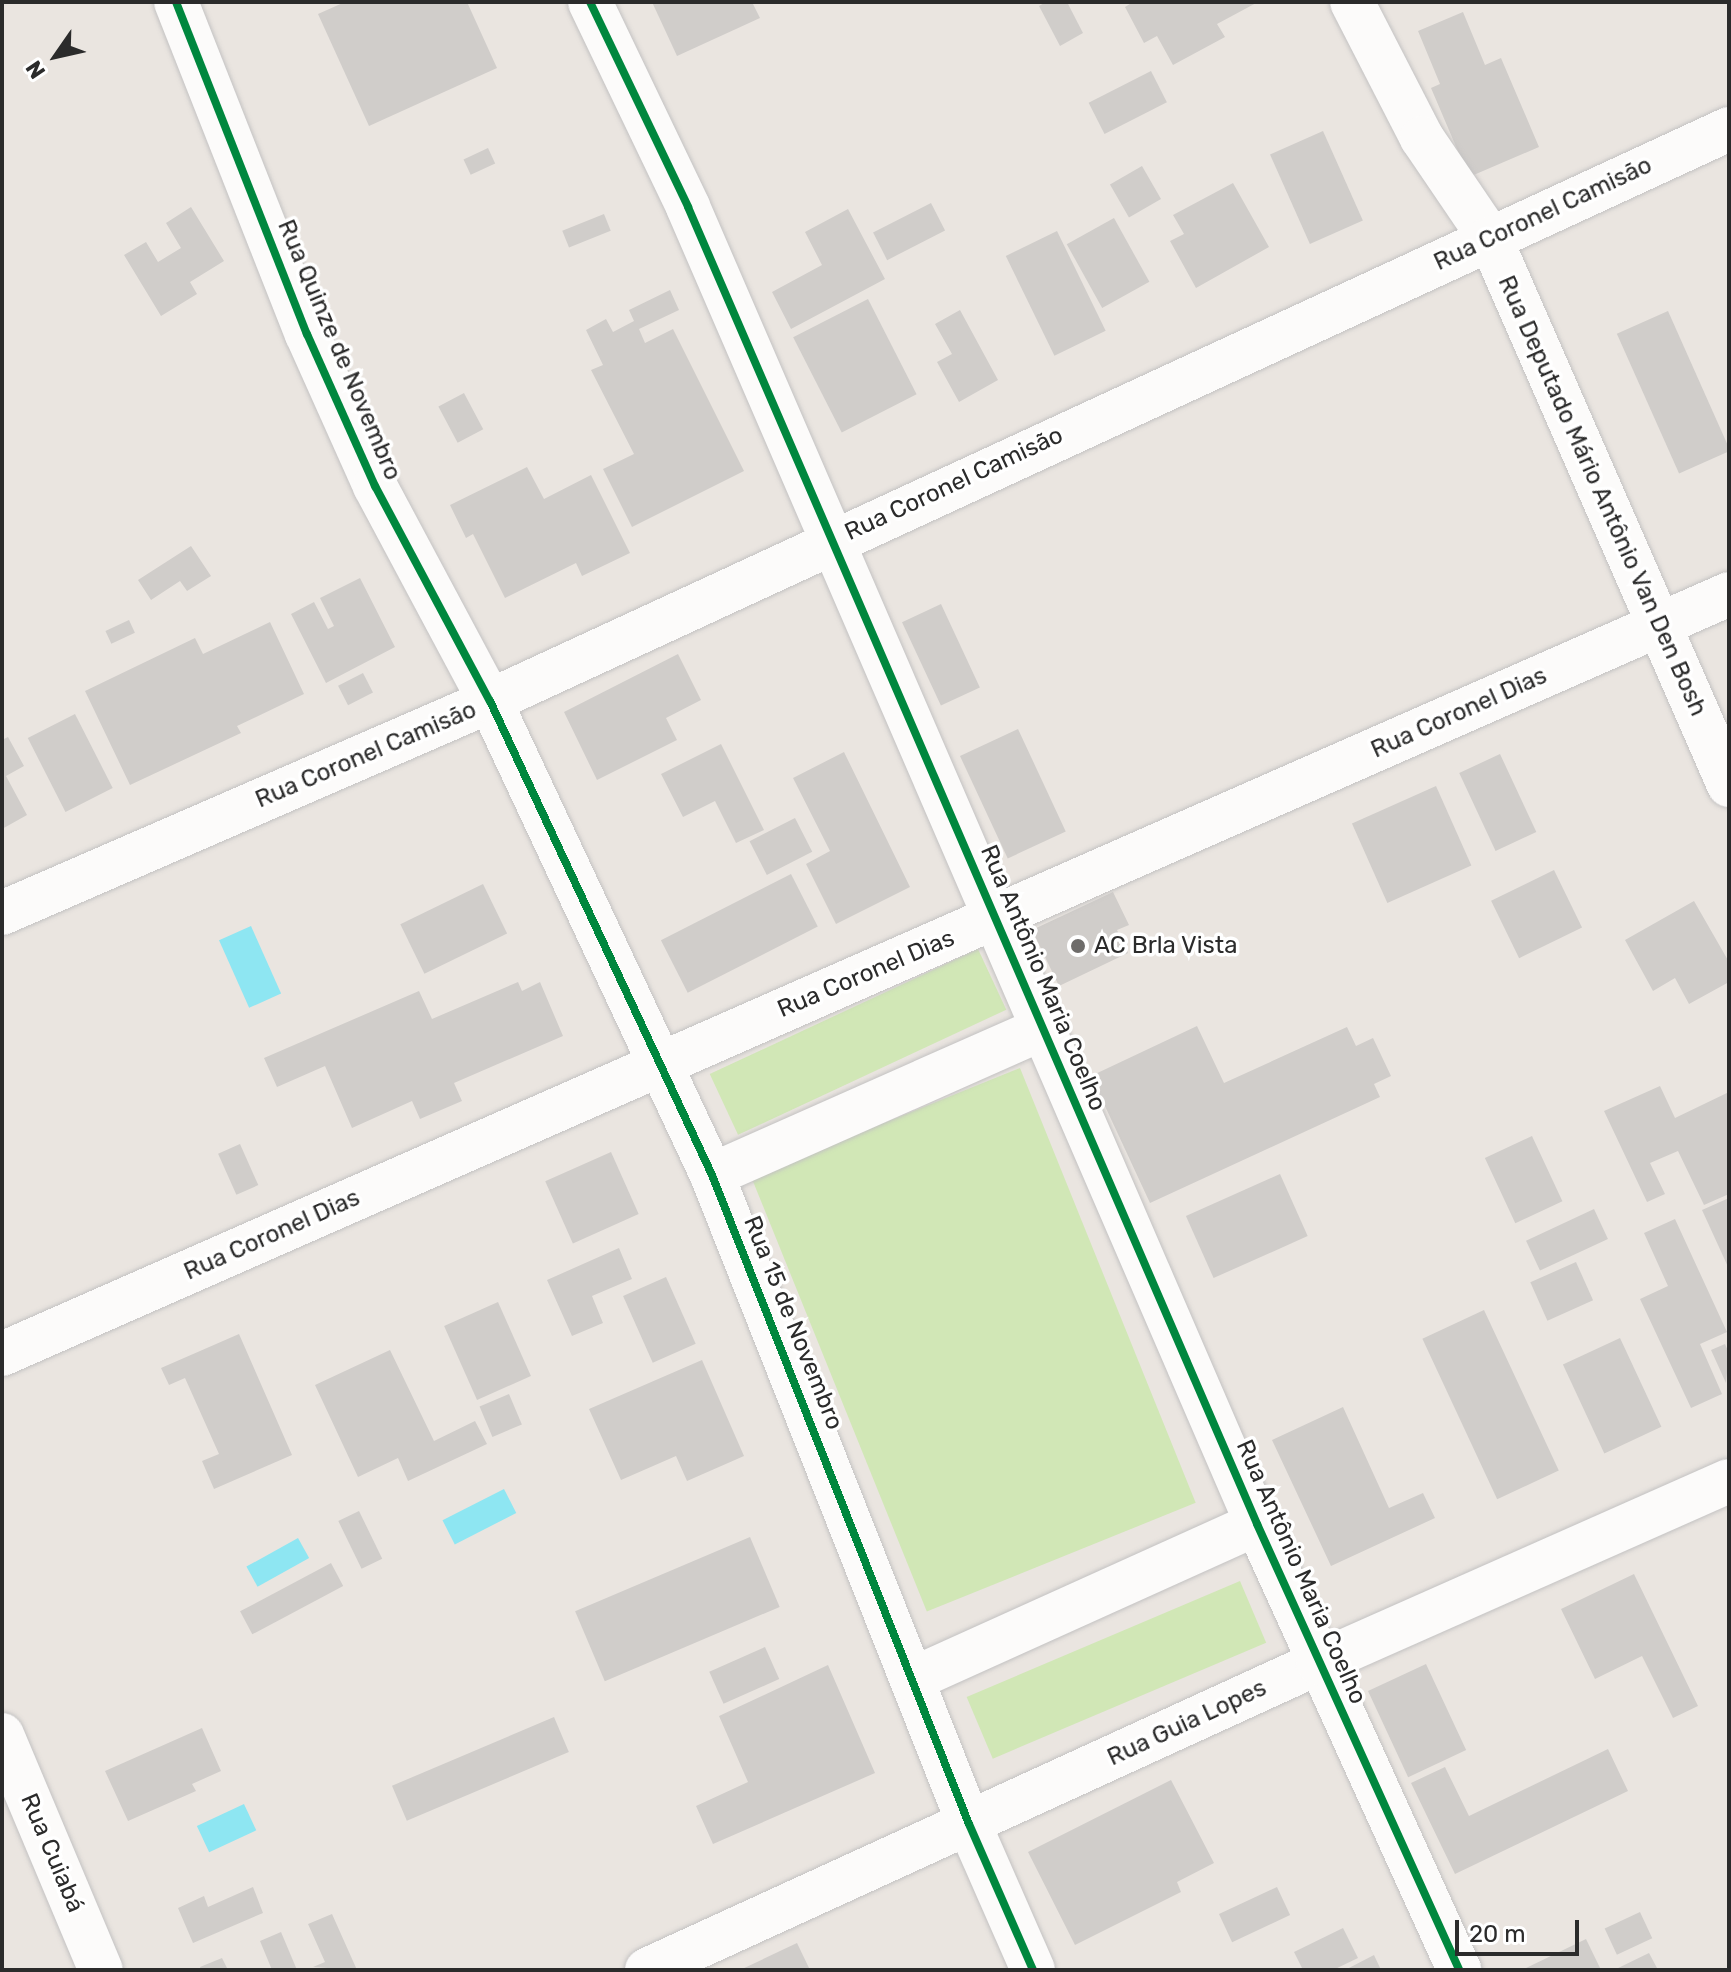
<!DOCTYPE html>
<meta charset="utf-8">
<style>
body{margin:0}
#map{position:relative;width:1731px;height:1972px;overflow:hidden;background:#eae5e0;font-family:Rubik,sans-serif}
div>[style]{position:absolute}
[style*='--x']{left:calc(var(--x)*1px);top:calc(var(--y)*1px);width:calc(var(--w)*1px);rotate:calc(var(--a)*1deg)}
.green>*{inset:0;background:#d1e7b6;transform-origin:0 0}
.water>*{inset:0;background:#8ee6f2;transform-origin:0 0}
.building>*{inset:0;background:#d0cdca;transform-origin:0 0}
.roads{filter:drop-shadow(0 0 2px #c3c2c2) drop-shadow(0 0 2px #c3c2c2)}
.minor>*{height:44px;margin:-22px;padding:0 22px;transform-origin:22px;border-radius:22px;background:#fcfbfa}
.cycleway>*{height:8px;margin:-4px;padding:0 4px;transform-origin:4px;border-radius:4px;background:#00873e}
.dots>*{width:22px;height:22px;translate:-50% -50%;box-sizing:border-box;border:4px solid #fff;border-radius:50%}
span{translate:-50% -50%;white-space:nowrap;text-align:center;line-height:1.15;-webkit-text-stroke:7px #fff;paint-order:stroke}
.street-label{font-size:24px;color:#2b2b2b}
.poi-label{font-size:24px;color:#2b2b2b}
.left{translate:0 -50%;text-align:left}
.frame{position:absolute;inset:0;border:4px solid #2b2b2b;pointer-events:none}
.north{position:absolute;left:16px;top:16px;width:80px;height:80px;-webkit-text-stroke:6px #fff;paint-order:stroke;rotate:236deg;font-size:22px;font-weight:700;line-height:32px;text-align:center;color:#2b2b2b}
.north::after{content:'';display:block;margin:auto;width:28px;height:36px;background:#2b2b2b;clip-path:polygon(50% 0,100% 100%,50% 72%,0 100%)}
.scale{position:absolute;left:1455px;top:1920px;width:124px;height:36px;box-sizing:border-box;border:4px solid #2b2b2b;border-top:0;padding-left:10px;font-size:24px;line-height:28px;white-space:nowrap;color:#2b2b2b;-webkit-text-stroke:6px #fff;paint-order:stroke}
</style>
<div id="map">
<div class="green">
<div style="left:978px;top:949px;width:67px;height:296px;rotate:65deg"></div>
<div style="left:1020px;top:1068px;width:469px;height:290px;rotate:68deg"></div>
<div style="left:1240px;top:1581px;width:67px;height:297px;rotate:67deg"></div>
</div>
<div class="water">
<div style="left:251px;top:926px;width:74px;height:35px;rotate:66deg"></div>
<div style="left:504px;top:1489px;width:27px;height:69px;rotate:63deg"></div>
<div style="left:298px;top:1538px;width:23px;height:59px;rotate:61deg"></div>
<div style="left:244px;top:1804px;width:29px;height:52px;rotate:65deg"></div>
</div>
<div class="building">
<div style="clip-path:polygon(345px 2px,467px 2px,497px 68px,369px 126px,318px 14px)"></div>
<div style="clip-path:polygon(652px 2px,752px 2px,760px 18px,677px 56px)"></div>
<div style="clip-path:polygon(1046px 2px,1067px 2px,1083px 33px,1060px 46px,1039px 6px)"></div>
<div style="clip-path:polygon(1133px 2px,1258px 2px,1217px 24px,1225px 37px,1173px 65px,1157px 36px,1144px 43px,1125px 7px)"></div>
<div style="clip-path:polygon(1463px 12px,1485px 65px,1501px 58px,1539px 147px,1469px 177px,1431px 88px,1440px 84px,1418px 31px)"></div>
<div style="left:1151px;top:71px;width:35px;height:70px;rotate:63deg"></div>
<div style="left:1323px;top:131px;width:98px;height:58px;rotate:66deg"></div>
<div style="left:488px;top:148px;width:17px;height:27px;rotate:65deg"></div>
<div style="left:1142px;top:166px;width:38px;height:37px;rotate:60deg"></div>
<div style="clip-path:polygon(1233px 183px,1269px 247px,1196px 288px,1170px 241px,1184px 234px,1173px 215px)"></div>
<div style="left:931px;top:203px;width:31px;height:65px;rotate:63deg"></div>
<div style="clip-path:polygon(191px 207px,224px 261px,190px 282px,197px 294px,161px 316px,124px 255px,146px 242px,158px 262px,181px 248px,166px 223px)"></div>
<div style="clip-path:polygon(848px 209px,885px 279px,791px 329px,772px 292px,822px 265px,805px 232px)"></div>
<div style="left:604px;top:214px;width:18px;height:45px;rotate:68deg"></div>
<div style="left:1114px;top:218px;width:73px;height:54px;rotate:61deg"></div>
<div style="left:1057px;top:231px;width:111px;height:57px;rotate:64deg"></div>
<div style="clip-path:polygon(670px 290px,679px 310px,639px 329px,645px 343px,673px 329px,744px 471px,632px 527px,603px 469px,634px 454px,591px 370px,603px 365px,586px 330px,606px 319px,613px 332px,634px 321px,629px 310px)"></div>
<div style="left:868px;top:299px;width:107px;height:84px;rotate:63deg"></div>
<div style="clip-path:polygon(960px 310px,998px 380px,959px 402px,937px 362px,952px 354px,935px 324px)"></div>
<div style="left:1668px;top:311px;width:153px;height:56px;rotate:66deg"></div>
<div style="left:464px;top:393px;width:41px;height:29px;rotate:62deg"></div>
<div style="clip-path:polygon(527px 467px,544px 499px,591px 475px,630px 553px,582px 576px,576px 563px,505px 598px,473px 534px,466px 538px,450px 505px)"></div>
<div style="clip-path:polygon(191px 546px,211px 576px,187px 591px,180px 581px,151px 600px,138px 580px)"></div>
<div style="clip-path:polygon(360px 578px,395px 647px,326px 683px,291px 614px,314px 602px,328px 629px,334px 626px,320px 598px)"></div>
<div style="left:941px;top:604px;width:92px;height:43px;rotate:65deg"></div>
<div style="left:129px;top:620px;width:14px;height:26px;rotate:65deg"></div>
<div style="clip-path:polygon(270px 622px,304px 694px,237px 726px,241px 733px,130px 785px,85px 691px,195px 638px,203px 654px)"></div>
<div style="clip-path:polygon(678px 654px,701px 700px,666px 718px,677px 740px,597px 780px,564px 712px)"></div>
<div style="left:363px;top:673px;width:22px;height:28px;rotate:63deg"></div>
<div style="left:75px;top:714px;width:83px;height:53px;rotate:63deg"></div>
<div style="left:1018px;top:729px;width:113px;height:64px;rotate:65deg"></div>
<div style="clip-path:polygon(8px 737px,24px 766px,6px 776px,27px 815px,2px 829px,2px 740px)"></div>
<div style="clip-path:polygon(721px 744px,764px 830px,736px 843px,715px 801px,683px 817px,661px 774px)"></div>
<div style="clip-path:polygon(844px 752px,910px 887px,836px 924px,806px 864px,830px 851px,793px 778px)"></div>
<div style="left:1500px;top:754px;width:86px;height:45px;rotate:65deg"></div>
<div style="left:1436px;top:786px;width:87px;height:92px;rotate:66deg"></div>
<div style="left:795px;top:818px;width:38px;height:51px;rotate:63deg"></div>
<div style="left:1554px;top:870px;width:64px;height:70px;rotate:64deg"></div>
<div style="left:791px;top:874px;width:59px;height:146px;rotate:63deg"></div>
<div style="left:483px;top:884px;width:55px;height:92px;rotate:64deg"></div>
<div style="clip-path:polygon(1113px 892px,1129px 925px,1117px 930px,1128px 953px,1059px 986px,1032px 930px)"></div>
<div style="clip-path:polygon(1694px 901px,1729px 962px,1729px 982px,1689px 1004px,1675px 978px,1653px 991px,1625px 940px)"></div>
<div style="clip-path:polygon(518px 982px,522px 991px,540px 982px,563px 1036px,454px 1083px,462px 1101px,420px 1119px,412px 1101px,352px 1128px,325px 1066px,277px 1087px,264px 1058px,419px 991px,432px 1019px)"></div>
<div style="clip-path:polygon(1197px 1026px,1224px 1083px,1347px 1027px,1356px 1046px,1373px 1038px,1391px 1076px,1374px 1084px,1380px 1097px,1150px 1203px,1091px 1076px)"></div>
<div style="clip-path:polygon(1660px 1086px,1675px 1118px,1729px 1092px,1729px 1194px,1704px 1205px,1678px 1151px,1650px 1163px,1665px 1194px,1647px 1202px,1604px 1111px)"></div>
<div style="left:1532px;top:1136px;width:72px;height:52px;rotate:65deg"></div>
<div style="left:240px;top:1144px;width:45px;height:24px;rotate:66deg"></div>
<div style="left:611px;top:1152px;width:68px;height:72px;rotate:66deg"></div>
<div style="left:1280px;top:1174px;width:68px;height:103px;rotate:66deg"></div>
<div style="clip-path:polygon(1729px 1198px,1729px 1269px,1702px 1210px)"></div>
<div style="left:1594px;top:1209px;width:33px;height:75px;rotate:65deg"></div>
<div style="clip-path:polygon(1675px 1219px,1727px 1332px,1700px 1344px,1722px 1394px,1691px 1408px,1640px 1299px,1668px 1286px,1644px 1233px)"></div>
<div style="clip-path:polygon(619px 1248px,632px 1279px,592px 1296px,603px 1323px,572px 1336px,547px 1280px)"></div>
<div style="left:1576px;top:1262px;width:42px;height:50px;rotate:66deg"></div>
<div style="left:666px;top:1277px;width:73px;height:47px;rotate:66deg"></div>
<div style="left:498px;top:1302px;width:81px;height:59px;rotate:66deg"></div>
<div style="left:1484px;top:1310px;width:177px;height:68px;rotate:65deg"></div>
<div style="clip-path:polygon(239px 1334px,292px 1455px,214px 1489px,202px 1461px,219px 1454px,185px 1378px,169px 1385px,161px 1368px)"></div>
<div style="left:1620px;top:1338px;width:98px;height:63px;rotate:65deg"></div>
<div style="clip-path:polygon(1725px 1344px,1729px 1353px,1726px 1383px,1711px 1350px)"></div>
<div style="clip-path:polygon(390px 1350px,434px 1441px,475px 1421px,487px 1444px,408px 1481px,398px 1458px,358px 1477px,315px 1385px)"></div>
<div style="clip-path:polygon(702px 1360px,744px 1456px,687px 1481px,676px 1456px,621px 1480px,589px 1409px)"></div>
<div style="left:509px;top:1394px;width:33px;height:32px;rotate:67deg"></div>
<div style="clip-path:polygon(1343px 1407px,1389px 1508px,1423px 1493px,1435px 1518px,1331px 1566px,1272px 1440px)"></div>
<div style="left:359px;top:1511px;width:53px;height:23px;rotate:64deg"></div>
<div style="left:750px;top:1537px;width:76px;height:190px;rotate:67deg"></div>
<div style="left:331px;top:1563px;width:26px;height:103px;rotate:62deg"></div>
<div style="clip-path:polygon(1634px 1574px,1698px 1706px,1673px 1718px,1642px 1656px,1595px 1679px,1561px 1609px)"></div>
<div style="left:765px;top:1647px;width:35px;height:61px;rotate:66deg"></div>
<div style="left:1426px;top:1664px;width:95px;height:64px;rotate:65deg"></div>
<div style="clip-path:polygon(828px 1665px,875px 1773px,713px 1844px,696px 1806px,748px 1782px,719px 1716px)"></div>
<div style="left:554px;top:1717px;width:38px;height:176px;rotate:67deg"></div>
<div style="clip-path:polygon(202px 1728px,221px 1771px,192px 1784px,196px 1791px,128px 1821px,105px 1771px)"></div>
<div style="clip-path:polygon(1608px 1749px,1628px 1791px,1455px 1874px,1411px 1783px,1445px 1767px,1469px 1816px)"></div>
<div style="clip-path:polygon(1171px 1780px,1214px 1863px,1177px 1882px,1181px 1892px,1075px 1945px,1028px 1852px)"></div>
<div style="clip-path:polygon(253px 1887px,263px 1913px,193px 1943px,178px 1908px,204px 1896px,208px 1907px)"></div>
<div style="left:1277px;top:1887px;width:31px;height:64px;rotate:65deg"></div>
<div style="left:1640px;top:1912px;width:29px;height:39px;rotate:65deg"></div>
<div style="clip-path:polygon(332px 1914px,357px 1970px,313px 1967px,325px 1962px,308px 1924px)"></div>
<div style="clip-path:polygon(1343px 1928px,1358px 1958px,1333px 1970px,1303px 1970px,1294px 1952px)"></div>
<div style="clip-path:polygon(281px 1932px,297px 1970px,272px 1970px,260px 1941px)"></div>
<div style="clip-path:polygon(1586px 1939px,1601px 1970px,1522px 1970px)"></div>
<div style="clip-path:polygon(797px 1943px,810px 1970px,740px 1970px)"></div>
<div style="clip-path:polygon(1649px 1953px,1657px 1968px,1653px 1970px,1614px 1970px)"></div>
<div style="clip-path:polygon(1374px 1955px,1381px 1970px,1345px 1970px)"></div>
<div style="clip-path:polygon(222px 1958px,228px 1970px,201px 1970px,200px 1967px)"></div>
</div>
<div class="roads">
<div class="minor">
<div style="--x:176;--y:2;--w:357;--a:68.5"></div>
<div style="--x:307;--y:334;--w:167;--a:65.9"></div>
<div style="--x:375;--y:486;--w:244;--a:61.9"></div>
<div style="--x:490;--y:701;--w:523;--a:64.9"></div>
<div style="--x:712;--y:1175;--w:698;--a:68.4"></div>
<div style="--x:969;--y:1824;--w:159;--a:66.3"></div>
<div style="--x:590;--y:2;--w:227;--a:64.4"></div>
<div style="--x:688;--y:207;--w:1435;--a:66.63"></div>
<div style="--x:1257;--y:1524;--w:490;--a:65.6"></div>
<div style="--x:1352;--y:2;--w:153;--a:62.8"></div>
<div style="--x:1422;--y:138;--w:121;--a:55.8"></div>
<div style="--x:1490;--y:238;--w:597;--a:66.4"></div>
<div style="--x:2;--y:913;--w:532;--a:-23.48"></div>
<div style="--x:490;--y:701;--w:1365;--a:-24.78"></div>
<div style="--x:712;--y:1175;--w:361;--a:-23.9"></div>
<div style="--x:2;--y:1354;--w:1887;--a:-23.75"></div>
<div style="--x:913;--y:1679;--w:377;--a:-24.3"></div>
<div style="--x:2;--y:1735;--w:255;--a:67.2"></div>
<div style="--x:647;--y:1970;--w:738;--a:-24.59"></div>
<div style="--x:1318;--y:1663;--w:449;--a:-23.9"></div>
</div>
</div>
<div class="cycleway">
<div style="--x:176;--y:2;--w:357;--a:68.5"></div>
<div style="--x:307;--y:334;--w:167;--a:65.9"></div>
<div style="--x:375;--y:486;--w:244;--a:61.9"></div>
<div style="--x:490;--y:701;--w:523;--a:64.9"></div>
<div style="--x:712;--y:1175;--w:698;--a:68.4"></div>
<div style="--x:969;--y:1824;--w:159;--a:66.3"></div>
<div style="--x:590;--y:2;--w:227;--a:64.4"></div>
<div style="--x:688;--y:207;--w:1435;--a:66.63"></div>
<div style="--x:1257;--y:1524;--w:490;--a:65.6"></div>
</div>
<div class="dots">
<div style="left:1078px;top:946px;background:#6e6c6a"></div>
</div>
<div class="street-label">
<span style="left:1543px;top:214px;rotate:-25deg">Rua Coronel Camisão</span>
<span style="left:339px;top:350px;rotate:67deg">Rua Quinze de Novembro</span>
<span style="left:954px;top:484px;rotate:-25deg">Rua Coronel Camisão</span>
<span style="left:1602px;top:496px;rotate:66deg">Rua Deputado Mário Antônio Van Den Bosh</span>
<span style="left:1459px;top:713px;rotate:-24deg">Rua Coronel Dias</span>
<span style="left:366px;top:755px;rotate:-23deg">Rua Coronel Camisão</span>
<span style="left:866px;top:974px;rotate:-23deg">Rua Coronel Dias</span>
<span style="left:1043px;top:978px;rotate:67deg">Rua Antônio Maria Coelho</span>
<span style="left:272px;top:1235px;rotate:-24deg">Rua Coronel Dias</span>
<span style="left:793px;top:1323px;rotate:68deg">Rua 15 de Novembro</span>
<span style="left:1301px;top:1572px;rotate:66deg">Rua Antônio Maria Coelho</span>
<span style="left:1187px;top:1723px;rotate:-25deg">Rua Guia Lopes</span>
<span style="left:52px;top:1853px;rotate:67deg">Rua Cuiabá</span>
</div>
<div class="poi-label">
<span class="left" style="left:1094px;top:946px">AC Brla Vista</span>
</div>
<div class="frame"></div>
<div class="north">N</div>
<div class="scale">20 m</div>
</div>
